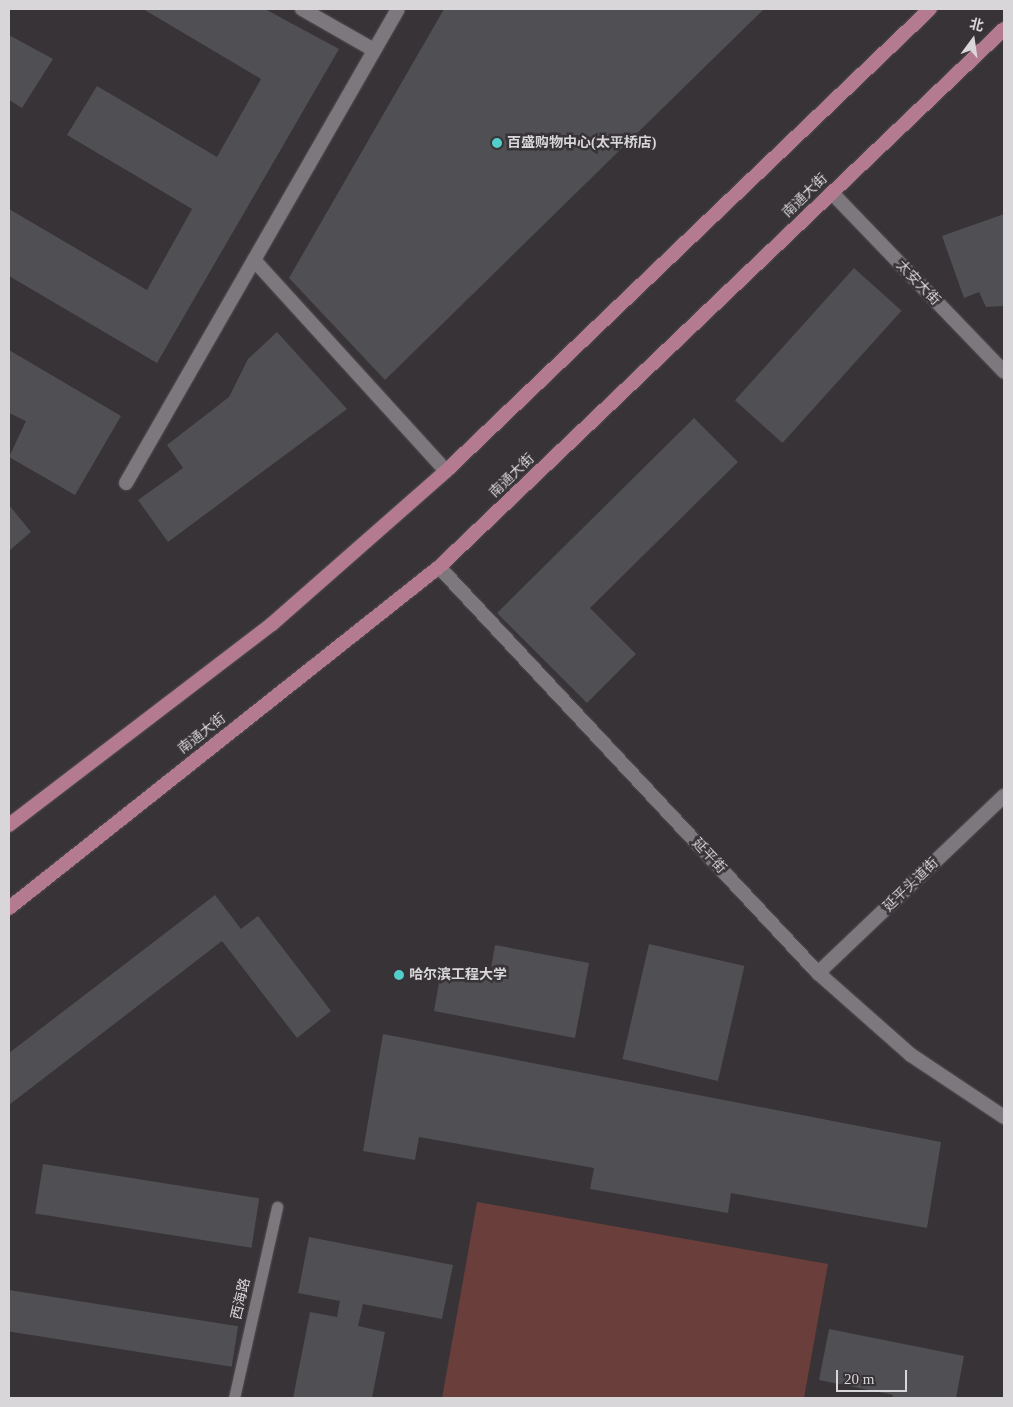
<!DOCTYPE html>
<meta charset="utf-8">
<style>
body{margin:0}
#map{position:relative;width:1013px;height:1407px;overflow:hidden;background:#373337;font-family:"Times New Roman","Noto Sans SC",serif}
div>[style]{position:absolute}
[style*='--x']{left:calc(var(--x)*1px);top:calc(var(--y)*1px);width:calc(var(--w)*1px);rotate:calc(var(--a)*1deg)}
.green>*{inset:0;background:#6a3e3b}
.building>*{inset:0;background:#504f54;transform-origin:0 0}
.roads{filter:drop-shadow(0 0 1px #534f52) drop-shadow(0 0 1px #534f52)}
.service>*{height:11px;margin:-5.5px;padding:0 5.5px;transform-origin:5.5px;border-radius:5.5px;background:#7d787d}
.minor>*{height:14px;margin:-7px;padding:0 7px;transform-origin:7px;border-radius:7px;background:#7d787d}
.tertiary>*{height:14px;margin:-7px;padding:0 7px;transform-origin:7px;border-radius:7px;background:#7d787d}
.trunk>*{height:14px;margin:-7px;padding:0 7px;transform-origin:7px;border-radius:7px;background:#b47b90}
.dots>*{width:14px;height:14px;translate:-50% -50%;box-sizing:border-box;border:2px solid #373337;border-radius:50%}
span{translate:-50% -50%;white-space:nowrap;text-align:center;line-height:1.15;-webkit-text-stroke:5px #373337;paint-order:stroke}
.poi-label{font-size:14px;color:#d9d6d9;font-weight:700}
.left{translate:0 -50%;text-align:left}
.street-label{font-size:14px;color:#d9d6d9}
.frame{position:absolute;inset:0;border:10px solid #d9d6d9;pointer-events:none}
.north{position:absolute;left:948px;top:15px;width:50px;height:50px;-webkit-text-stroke:4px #373337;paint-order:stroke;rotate:14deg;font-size:14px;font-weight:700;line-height:20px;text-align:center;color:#d9d6d9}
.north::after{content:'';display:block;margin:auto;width:18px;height:22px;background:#d9d6d9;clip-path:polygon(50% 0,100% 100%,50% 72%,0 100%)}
.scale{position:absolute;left:836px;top:1370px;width:71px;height:22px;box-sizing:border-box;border:2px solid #d9d6d9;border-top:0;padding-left:6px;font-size:15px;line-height:18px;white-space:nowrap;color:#d9d6d9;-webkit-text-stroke:4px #373337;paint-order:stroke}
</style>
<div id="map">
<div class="green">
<div style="clip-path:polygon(477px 1202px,828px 1264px,804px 1398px,442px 1398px)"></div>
</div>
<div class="building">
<div style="clip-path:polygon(143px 9px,265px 9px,339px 49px,157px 363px,9px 276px,9px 209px,147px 290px,192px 209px,67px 135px,97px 86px,217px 157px,261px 79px)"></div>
<div style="clip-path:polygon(444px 9px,764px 9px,385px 380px,289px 278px)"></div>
<div style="clip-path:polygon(9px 35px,53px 59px,22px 108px,9px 100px)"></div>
<div style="clip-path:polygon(1004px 214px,1004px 306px,986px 307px,979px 292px,964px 298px,942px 236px)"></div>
<div style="left:854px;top:268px;width:64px;height:178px;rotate:42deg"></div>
<div style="clip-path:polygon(277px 332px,347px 409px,168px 542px,138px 500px,183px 468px,167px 445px,229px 397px,248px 359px)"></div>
<div style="clip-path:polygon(9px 350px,121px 416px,75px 495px,9px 457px,26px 421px,9px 413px)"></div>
<div style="clip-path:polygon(694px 418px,738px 462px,590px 608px,636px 654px,587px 703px,497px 613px)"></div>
<div style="clip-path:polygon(9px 505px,31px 532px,9px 551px)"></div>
<div style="clip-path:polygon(215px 895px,241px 929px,258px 916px,331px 1011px,297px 1038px,222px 941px,9px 1105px,9px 1053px)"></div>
<div style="left:649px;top:944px;width:98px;height:118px;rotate:13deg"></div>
<div style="clip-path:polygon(495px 945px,589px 963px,575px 1038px,434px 1011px,441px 971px,489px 980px)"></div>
<div style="clip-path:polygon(383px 1034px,941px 1142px,927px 1228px,731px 1193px,728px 1213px,590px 1189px,594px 1168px,419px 1137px,415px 1160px,363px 1151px)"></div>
<div style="left:43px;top:1164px;width:219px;height:50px;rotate:9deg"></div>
<div style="clip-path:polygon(309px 1237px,453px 1265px,442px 1319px,363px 1304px,358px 1326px,385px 1332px,372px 1398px,293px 1398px,310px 1312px,337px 1317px,340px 1301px,298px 1293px)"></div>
<div style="left:9px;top:1290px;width:232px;height:41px;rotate:9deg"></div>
<div style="clip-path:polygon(829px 1329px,964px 1356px,956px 1398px,892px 1398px,893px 1395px,819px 1380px)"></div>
</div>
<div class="roads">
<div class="service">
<div style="--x:234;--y:1398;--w:196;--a:-77.3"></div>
</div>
<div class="minor">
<div style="--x:302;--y:9;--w:83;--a:29.7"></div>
<div style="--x:832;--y:193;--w:248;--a:46.1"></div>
<div style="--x:254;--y:260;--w:285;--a:47.7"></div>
<div style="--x:126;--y:483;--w:546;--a:-60.15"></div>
<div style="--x:818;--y:973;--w:257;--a:-43.6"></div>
</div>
<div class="tertiary">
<div style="--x:439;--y:567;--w:555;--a:46.97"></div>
<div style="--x:818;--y:973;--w:124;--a:41.4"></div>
<div style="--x:911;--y:1055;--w:112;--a:33.7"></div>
</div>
<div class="trunk">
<div style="--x:9;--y:825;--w:331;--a:-37.4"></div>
<div style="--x:272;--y:624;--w:232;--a:-41.3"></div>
<div style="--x:446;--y:471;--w:669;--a:-43.67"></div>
<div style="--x:9;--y:908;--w:549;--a:-38.42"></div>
<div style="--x:439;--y:567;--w:780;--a:-43.6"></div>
</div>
</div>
<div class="dots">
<div style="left:497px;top:143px;background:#53cdc9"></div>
<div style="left:399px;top:975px;background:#53cdc9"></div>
</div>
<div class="poi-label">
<span class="left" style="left:507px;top:143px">百盛购物中心(太平桥店)</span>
<span class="left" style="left:409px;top:975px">哈尔滨工程大学</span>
</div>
<div class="street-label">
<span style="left:805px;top:196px;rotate:-44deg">南通大街</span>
<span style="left:918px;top:283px;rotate:46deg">太安大街</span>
<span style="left:512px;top:476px;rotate:-44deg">南通大街</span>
<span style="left:202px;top:734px;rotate:-38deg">南通大街</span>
<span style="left:709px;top:856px;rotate:47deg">延平街</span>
<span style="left:911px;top:885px;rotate:-44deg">延平头道街</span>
<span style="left:241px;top:1299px;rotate:-77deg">西海路</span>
</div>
<div class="frame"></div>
<div class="north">北</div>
<div class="scale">20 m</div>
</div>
